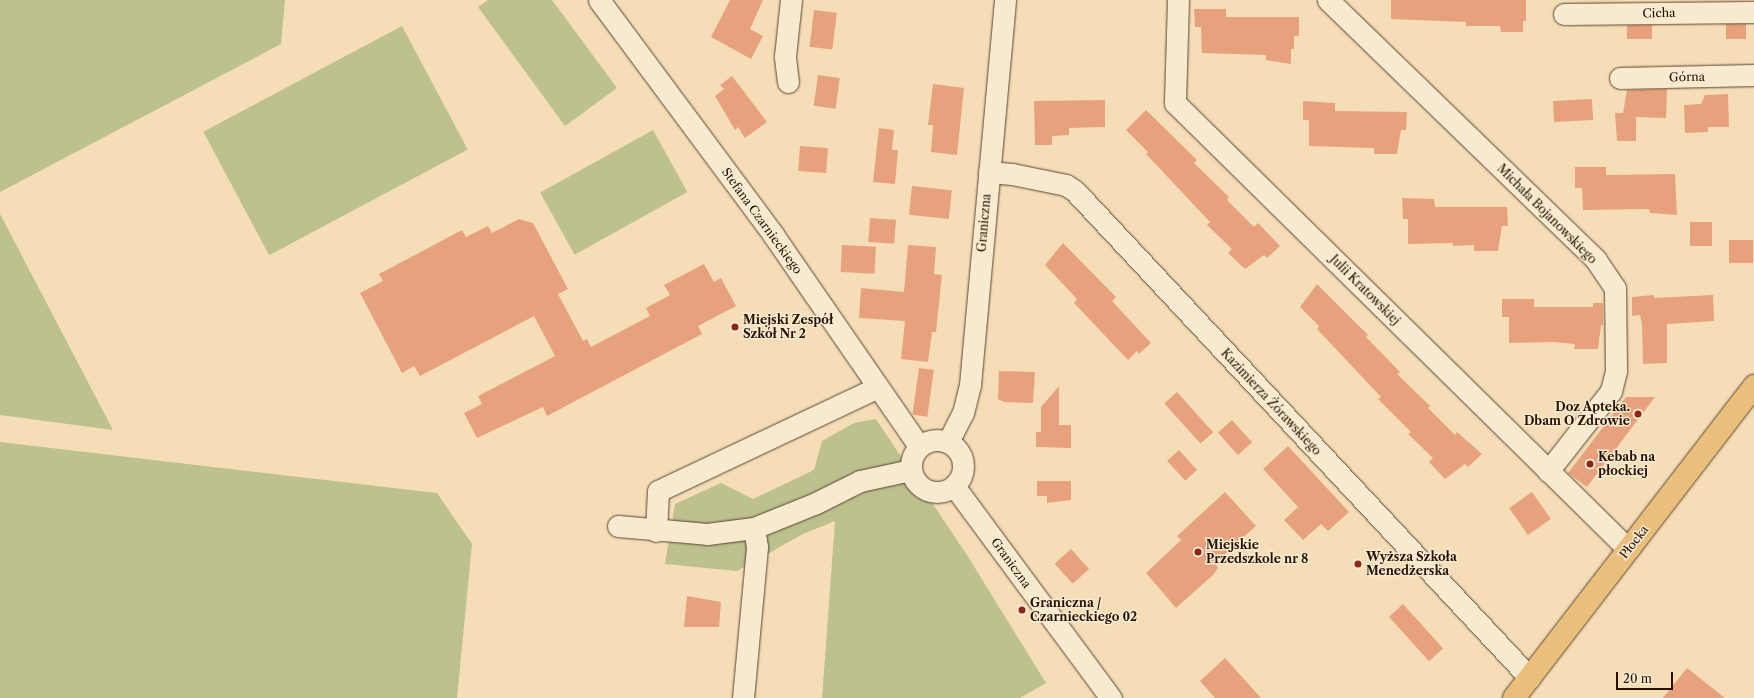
<!DOCTYPE html>
<meta charset="utf-8">
<style>
body{margin:0}
#map{position:relative;width:1754px;height:698px;overflow:hidden;background:#f5deb7;font-family:"Libre Caslon Text",serif}
div>[style]{position:absolute}
[style*='--x']{left:calc(var(--x)*1px);top:calc(var(--y)*1px);width:calc(var(--w)*1px);rotate:calc(var(--a)*1deg)}
.green>*{inset:0;background:#bcc18e;transform-origin:0 0}
.building>*{inset:0;background:#e7a27d;transform-origin:0 0}
.roads{filter:drop-shadow(0 0 1px #5a452e) drop-shadow(0 0 1px #5a452e)}
.minor>*{height:21px;margin:-10.5px;padding:0 10.5px;transform-origin:10.5px;border-radius:10.5px;background:#f8ead0}
.minor>.ring{margin:-10.5px;padding:0;box-sizing:content-box;background:none;border:21px solid #f8ead0;border-radius:50%}
.major>*{height:22px;margin:-11px;padding:0 11px;transform-origin:11px;border-radius:11px;background:#eabf7c}
.dots>*{width:11px;height:11px;translate:-50% -50%;box-sizing:border-box;border:2px solid #f8ead0;border-radius:50%}
span{translate:-50% -50%;white-space:nowrap;text-align:center;line-height:1.15;-webkit-text-stroke:3px #f8ead0;paint-order:stroke}
.street-label{font-size:12px;color:#271200}
.poi-label{font-size:12px;color:#271200;font-weight:700}
.left{translate:0 -50%;text-align:left}
.right{translate:-100% -50%;text-align:right}
.scale{position:absolute;left:1616px;top:672px;width:57px;height:18px;box-sizing:border-box;border:2px solid #271200;border-top:0;padding-left:5px;font-size:12px;line-height:14px;white-space:nowrap;color:#271200;-webkit-text-stroke:3px #f8ead0;paint-order:stroke}
</style>
<div id="map">
<div class="green">
<div style="clip-path:polygon(0 0,285px 0,281px 44px,0 192px)"></div>
<div style="clip-path:polygon(488px 0,552px 0,617px 88px,565px 126px,478px 7px)"></div>
<div style="left:402px;top:26px;width:140px;height:225px;rotate:62deg"></div>
<div style="left:653px;top:130px;width:71px;height:129px;rotate:61deg"></div>
<div style="clip-path:polygon(0 214px,113px 430px,0 415px)"></div>
<div style="clip-path:polygon(876px 419px,967px 555px,1046px 683px,1020px 698px,822px 698px,835px 521px,803px 534px,737px 571px,665px 564px,675px 504px,721px 483px,753px 499px,814px 470px,822px 441px,854px 423px)"></div>
<div style="clip-path:polygon(0 442px,437px 493px,472px 544px,457px 698px,0 698px)"></div>
</div>
<div class="building">
<div style="clip-path:polygon(730px 0,763px 0,750px 29px,763px 36px,751px 59px,711px 37px)"></div>
<div style="clip-path:polygon(1391px 0,1526px 0,1526px 21px,1523px 21px,1523px 32px,1501px 32px,1500px 26px,1466px 26px,1466px 22px,1391px 19px)"></div>
<div style="clip-path:polygon(1194px 9px,1226px 9px,1226px 17px,1299px 17px,1299px 36px,1294px 36px,1294px 49px,1291px 49px,1291px 64px,1266px 60px,1266px 55px,1202px 53px,1201px 27px,1195px 27px)"></div>
<div style="left:814px;top:10px;width:23px;height:37px;rotate:7deg"></div>
<div style="left:1726px;top:24px;width:20px;height:15px"></div>
<div style="left:1627px;top:25px;width:25px;height:14px"></div>
<div style="left:818px;top:75px;width:22px;height:31px;rotate:8deg"></div>
<div style="clip-path:polygon(732px 76px,767px 122px,745px 138px,738px 127px,735px 130px,715px 96px,724px 89px,720px 85px)"></div>
<div style="clip-path:polygon(933px 84px,964px 88px,957px 155px,931px 152px,933px 125px,928px 125px)"></div>
<div style="clip-path:polygon(1667px 89px,1666px 118px,1636px 117px,1636px 141px,1617px 141px,1615px 113px,1623px 113px,1627px 90px)"></div>
<div style="clip-path:polygon(1728px 94px,1729px 127px,1708px 127px,1708px 132px,1685px 133px,1684px 105px,1701px 104px,1705px 95px)"></div>
<div style="left:1592px;top:99px;width:21px;height:39px;rotate:87deg"></div>
<div style="clip-path:polygon(1105px 100px,1105px 127px,1069px 128px,1069px 135px,1052px 136px,1052px 145px,1035px 145px,1034px 101px)"></div>
<div style="clip-path:polygon(1303px 101px,1335px 103px,1335px 111px,1407px 112px,1406px 130px,1401px 130px,1397px 154px,1374px 154px,1374px 148px,1309px 146px,1309px 120px,1303px 120px)"></div>
<div style="clip-path:polygon(1146px 110px,1197px 160px,1194px 163px,1229px 197px,1227px 200px,1254px 227px,1258px 223px,1280px 246px,1267px 258px,1264px 255px,1245px 269px,1228px 253px,1232px 249px,1207px 225px,1210px 222px,1146px 154px,1148px 152px,1126px 130px)"></div>
<div style="clip-path:polygon(879px 128px,894px 130px,892px 150px,898px 150px,895px 184px,873px 182px)"></div>
<div style="left:800px;top:146px;width:28px;height:25px;rotate:4deg"></div>
<div style="clip-path:polygon(1575px 167px,1606px 167px,1606px 175px,1675px 174px,1677px 215px,1650px 213px,1649px 209px,1583px 210px,1582px 188px,1575px 188px)"></div>
<div style="left:912px;top:186px;width:40px;height:29px;rotate:6deg"></div>
<div style="clip-path:polygon(1402px 198px,1434px 199px,1435px 207px,1507px 207px,1508px 226px,1502px 226px,1498px 251px,1474px 251px,1474px 245px,1453px 246px,1453px 243px,1408px 244px,1408px 219px,1403px 219px)"></div>
<div style="left:870px;top:218px;width:26px;height:24px;rotate:4deg"></div>
<div style="clip-path:polygon(519px 219px,533px 223px,568px 289px,558px 294px,583px 341px,587px 339px,591px 347px,650px 316px,646px 308px,670px 295px,664px 285px,704px 264px,714px 282px,721px 278px,736px 306px,698px 326px,702px 334px,547px 416px,543px 407px,477px 438px,464px 413px,482px 404px,478px 396px,555px 356px,534px 316px,420px 376px,414px 366px,402px 373px,360px 293px,383px 281px,379px 274px,462px 230px,466px 237px,488px 226px,492px 233px)"></div>
<div style="left:1712px;top:222px;width:24px;height:22px;rotate:90deg"></div>
<div style="left:1729px;top:240px;width:24px;height:23px"></div>
<div style="clip-path:polygon(1063px 243px,1116px 297px,1112px 301px,1151px 343px,1139px 354px,1137px 351px,1128px 360px,1074px 303px,1077px 299px,1045px 265px)"></div>
<div style="left:842px;top:245px;width:34px;height:27px;rotate:3deg"></div>
<div style="clip-path:polygon(908px 245px,936px 247px,934px 274px,942px 275px,936px 332px,932px 332px,928px 362px,901px 359px,905px 321px,859px 318px,861px 288px,904px 292px)"></div>
<div style="clip-path:polygon(1317px 284px,1368px 335px,1366px 337px,1400px 372px,1397px 374px,1430px 406px,1428px 408px,1455px 435px,1457px 432px,1482px 454px,1468px 467px,1465px 464px,1445px 479px,1429px 462px,1433px 458px,1408px 434px,1411px 432px,1378px 399px,1381px 397px,1317px 329px,1319px 326px,1300px 307px)"></div>
<div style="clip-path:polygon(1654px 295px,1654px 298px,1713px 295px,1714px 321px,1667px 324px,1667px 363px,1643px 364px,1642px 324px,1640px 315px,1632px 316px,1632px 297px)"></div>
<div style="clip-path:polygon(1502px 299px,1534px 299px,1534px 307px,1593px 307px,1593px 303px,1603px 303px,1603px 325px,1601px 325px,1598px 349px,1574px 349px,1575px 344px,1554px 342px,1509px 343px,1509px 317px,1502px 317px)"></div>
<div style="left:919px;top:368px;width:15px;height:47px;rotate:8deg"></div>
<div style="clip-path:polygon(999px 371px,1035px 372px,1033px 403px,1004px 402px,998px 399px)"></div>
<div style="clip-path:polygon(1059px 386px,1059px 425px,1071px 425px,1071px 448px,1036px 447px,1036px 432px,1041px 432px,1041px 407px)"></div>
<div style="left:1177px;top:392px;width:54px;height:17px;rotate:48deg"></div>
<div style="clip-path:polygon(1626px 397px,1655px 397px,1587px 487px,1568px 473px)"></div>
<div style="left:1232px;top:420px;width:30px;height:19px;rotate:48deg"></div>
<div style="clip-path:polygon(1288px 446px,1349px 512px,1328px 531px,1321px 524px,1303px 540px,1284px 520px,1298px 507px,1263px 469px)"></div>
<div style="left:1179px;top:450px;width:27px;height:16px;rotate:48deg"></div>
<div style="clip-path:polygon(1037px 481px,1071px 481px,1071px 500px,1047px 503px,1047px 496px,1037px 496px)"></div>
<div style="clip-path:polygon(1225px 492px,1256px 526px,1215px 563px,1218px 568px,1213px 575px,1176px 608px,1146px 573px,1181px 540px,1177px 536px)"></div>
<div style="left:1532px;top:492px;width:33px;height:28px;rotate:55deg"></div>
<div style="left:1071px;top:549px;width:27px;height:22px;rotate:48deg"></div>
<div style="clip-path:polygon(687px 596px,721px 602px,719px 627px,684px 627px)"></div>
<div style="left:1403px;top:604px;width:60px;height:19px;rotate:48deg"></div>
<div style="clip-path:polygon(1225px 658px,1261px 698px,1215px 698px,1200px 681px)"></div>
<div style="clip-path:polygon(1687px 668px,1725px 698px,1663px 698px)"></div>
</div>
<div class="roads">
<div class="minor">
<div style="--x:599;--y:0;--w:294;--a:53.4"></div>
<div style="--x:774;--y:236;--w:255;--a:55.4"></div>
<div style="--x:1178;--y:0;--w:103;--a:91.7"></div>
<div style="--x:1175;--y:103;--w:636;--a:44.55"></div>
<div style="--x:1328;--y:0;--w:373;--a:44.1"></div>
<div style="--x:1596;--y:260;--w:34;--a:56"></div>
<div style="--x:1615;--y:288;--w:83;--a:89.3"></div>
<div style="--x:1616;--y:371;--w:21;--a:104"></div>
<div style="--x:1611;--y:391;--w:102;--a:128.2"></div>
<div style="--x:1564;--y:14;--w:190;--a:-0.6"></div>
<div style="--x:1620;--y:78;--w:134;--a:-1.3"></div>
<div style="--x:788;--y:82;--w:26;--a:-97"></div>
<div style="--x:785;--y:56;--w:56;--a:-83.9"></div>
<div style="--x:989;--y:172;--w:23;--a:5"></div>
<div style="--x:1012;--y:174;--w:55;--a:11.5"></div>
<div style="--x:1066;--y:185;--w:11;--a:34"></div>
<div style="--x:1075;--y:191;--w:666;--a:46.95"></div>
<div class="ring" style="left:911px;top:440px;width:31px;height:31px"></div>
<div style="--x:948;--y:442;--w:33;--a:-63"></div>
<div style="--x:963;--y:413;--w:29;--a:-76"></div>
<div style="--x:970;--y:385;--w:387;--a:-84.8"></div>
<div style="--x:954;--y:486;--w:264;--a:53.5"></div>
<div style="--x:618;--y:526;--w:89;--a:5.1"></div>
<div style="--x:707;--y:534;--w:47;--a:-7.3"></div>
<div style="--x:754;--y:528;--w:67;--a:-22"></div>
<div style="--x:816;--y:503;--w:49;--a:-26.6"></div>
<div style="--x:860;--y:481;--w:52;--a:-12.2"></div>
<div style="--x:656;--y:531;--w:40;--a:-87.1"></div>
<div style="--x:658;--y:491;--w:243;--a:-25.3"></div>
<div style="--x:743;--y:698;--w:152;--a:-84.7"></div>
<div style="--x:757;--y:547;--w:19;--a:-99"></div>
</div>
<div class="major">
<div style="--x:1514;--y:698;--w:394;--a:-52.4"></div>
</div>
</div>
<div class="dots">
<div style="left:735px;top:327px;background:#8f2418"></div>
<div style="left:1638px;top:414px;background:#8f2418"></div>
<div style="left:1590px;top:464px;background:#8f2418"></div>
<div style="left:1198px;top:552px;background:#8f2418"></div>
<div style="left:1358px;top:564px;background:#8f2418"></div>
<div style="left:1022px;top:610px;background:#8f2418"></div>
</div>
<div class="street-label">
<span style="left:1659px;top:13px;rotate:-1deg">Cicha</span>
<span style="left:1687px;top:77px;rotate:-1deg">Górna</span>
<span style="left:1547px;top:214px;rotate:45deg">Michała Bojanowskiego</span>
<span style="left:762px;top:221px;rotate:54deg">Stefana Czarnieckiego</span>
<span style="left:984px;top:223px;rotate:-85deg">Graniczna</span>
<span style="left:1365px;top:290px;rotate:45deg">Julii Kratowskiej</span>
<span style="left:1271px;top:402px;rotate:47deg">Kazimierza Żórawskiego</span>
<span style="left:1634px;top:542px;rotate:-52deg">Płocka</span>
<span style="left:1011px;top:563px;rotate:54deg">Graniczna</span>
</div>
<div class="poi-label">
<span class="left" style="left:743px;top:327px">Miejski Zespół<br>Szkół Nr 2</span>
<span class="right" style="left:1630px;top:414px">Doz Apteka.<br>Dbam O Zdrowie</span>
<span class="left" style="left:1598px;top:464px">Kebab na<br>płockiej</span>
<span class="left" style="left:1206px;top:552px">Miejskie<br>Przedszkole nr 8</span>
<span class="left" style="left:1366px;top:564px">Wyższa Szkoła<br>Menedżerska</span>
<span class="left" style="left:1030px;top:610px">Graniczna /<br>Czarnieckiego 02</span>
</div>
<div class="scale">20 m</div>
</div>
